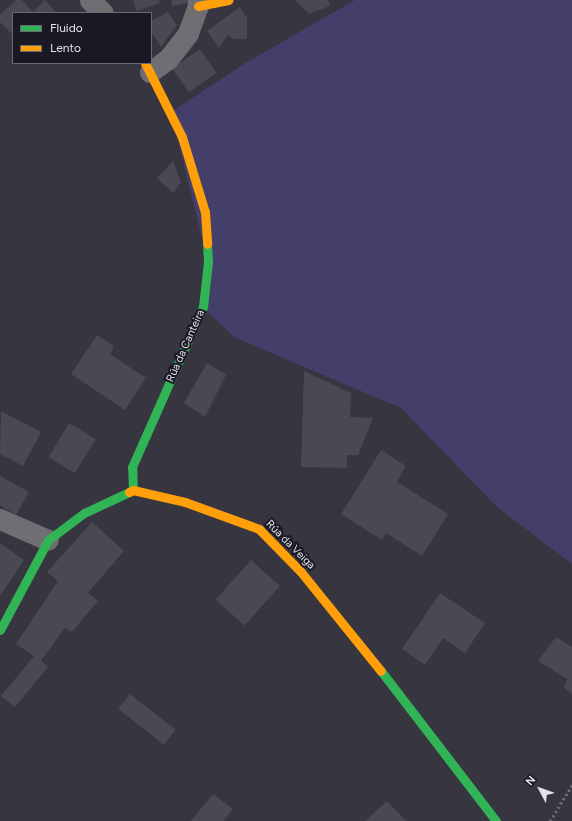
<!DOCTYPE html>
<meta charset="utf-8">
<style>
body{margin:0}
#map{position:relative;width:572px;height:821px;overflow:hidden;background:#363540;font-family:Figtree,sans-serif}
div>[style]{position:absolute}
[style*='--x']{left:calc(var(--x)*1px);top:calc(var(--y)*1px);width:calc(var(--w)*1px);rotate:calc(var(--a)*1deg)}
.green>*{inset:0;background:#443e6a}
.building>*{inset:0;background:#4a4953;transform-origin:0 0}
.path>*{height:2.5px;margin-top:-1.25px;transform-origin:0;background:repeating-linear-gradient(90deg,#6d6d72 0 2px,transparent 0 5px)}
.street>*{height:21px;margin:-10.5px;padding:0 10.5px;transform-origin:10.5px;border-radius:10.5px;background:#6f6f73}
.fast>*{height:9px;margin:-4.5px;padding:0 4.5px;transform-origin:4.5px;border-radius:4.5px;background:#30b455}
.slow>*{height:9px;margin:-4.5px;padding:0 4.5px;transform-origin:4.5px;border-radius:4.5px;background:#ff9f0a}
span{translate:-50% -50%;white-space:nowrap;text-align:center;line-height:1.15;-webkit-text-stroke:4px #1a1923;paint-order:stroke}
.street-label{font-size:11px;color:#e3e2ef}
.legend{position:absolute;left:12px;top:12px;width:140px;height:52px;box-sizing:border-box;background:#1a1923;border:1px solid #6a6975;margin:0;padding:5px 7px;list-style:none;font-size:12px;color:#e3e2ef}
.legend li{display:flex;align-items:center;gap:8px;height:20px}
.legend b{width:20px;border:1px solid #6a6975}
.north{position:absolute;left:520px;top:769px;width:40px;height:40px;-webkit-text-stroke:3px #1a1923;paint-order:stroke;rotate:311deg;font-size:11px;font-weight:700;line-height:16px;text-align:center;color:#e3e2ef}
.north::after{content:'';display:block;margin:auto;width:14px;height:18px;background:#e3e2ef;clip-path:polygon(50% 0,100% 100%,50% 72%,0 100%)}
</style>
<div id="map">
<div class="green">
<div style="clip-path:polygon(355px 0,572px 0,572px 564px,496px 506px,401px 408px,234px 337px,203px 307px,208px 262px,171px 112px,244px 64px)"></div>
</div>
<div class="building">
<div style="clip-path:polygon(16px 0,22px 0,33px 12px,45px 0,57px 13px,13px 13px,13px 35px,0 22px,0 15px)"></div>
<div style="clip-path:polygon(133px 0,159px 0,160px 3px,137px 11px)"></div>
<div style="clip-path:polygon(171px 0,195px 0,195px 2px,172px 6px)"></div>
<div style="clip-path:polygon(295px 0,328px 0,330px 6px,309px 14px)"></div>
<div style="clip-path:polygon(240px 7px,247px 18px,247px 39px,233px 39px,228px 35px,219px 48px,207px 31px)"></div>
<div style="clip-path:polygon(168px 12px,177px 25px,161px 47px,151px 31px,151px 21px)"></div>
<div style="left:200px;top:49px;width:29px;height:34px;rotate:55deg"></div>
<div style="clip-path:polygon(173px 161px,181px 182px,173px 193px,157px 178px)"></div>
<div style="clip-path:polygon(97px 335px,114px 346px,110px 354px,146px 378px,125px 410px,71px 374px)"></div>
<div style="clip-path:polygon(207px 363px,226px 375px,205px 417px,184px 403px)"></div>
<div style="clip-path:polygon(304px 371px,351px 393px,350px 417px,373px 418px,358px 455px,347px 455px,347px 468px,301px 467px)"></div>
<div style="clip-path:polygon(1px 411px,41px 432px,23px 466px,0 454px)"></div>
<div style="left:69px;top:423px;width:31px;height:40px;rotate:31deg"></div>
<div style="clip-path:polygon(381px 450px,406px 466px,397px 482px,448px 514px,422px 556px,386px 533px,382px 540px,341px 514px)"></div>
<div style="clip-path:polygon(0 476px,29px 492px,16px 515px,0 505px)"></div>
<div style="clip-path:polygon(92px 522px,124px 551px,88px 593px,98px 601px,72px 632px,65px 628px,41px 661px,48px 667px,15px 707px,1px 696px,34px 656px,16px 644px,58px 581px,47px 572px)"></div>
<div style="clip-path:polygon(0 543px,24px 560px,0 596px)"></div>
<div style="left:251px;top:560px;width:39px;height:53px;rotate:42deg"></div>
<div style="clip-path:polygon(440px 593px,485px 623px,465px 653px,443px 638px,425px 665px,402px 649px)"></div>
<div style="clip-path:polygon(556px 637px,572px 647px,572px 694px,564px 688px,567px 679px,538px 661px)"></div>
<div style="left:130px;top:694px;width:58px;height:19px;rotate:38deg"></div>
<div style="clip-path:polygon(213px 794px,233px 809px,224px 821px,191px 821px)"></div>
<div style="clip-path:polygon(387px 801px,406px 821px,365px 821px)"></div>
</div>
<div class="path">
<div style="--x:550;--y:821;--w:42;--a:-58.6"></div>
</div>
<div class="street">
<div style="--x:90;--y:0;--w:18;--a:45"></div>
<div style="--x:150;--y:72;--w:22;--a:-36"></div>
<div style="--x:168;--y:59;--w:33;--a:-52"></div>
<div style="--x:188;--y:33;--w:29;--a:-70"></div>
<div style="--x:198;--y:6;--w:6;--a:-90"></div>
<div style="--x:0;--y:519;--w:52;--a:23.6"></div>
</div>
<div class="fast">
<div style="--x:133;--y:490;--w:23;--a:-92"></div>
<div style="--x:132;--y:467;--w:175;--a:-66.1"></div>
<div style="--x:203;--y:307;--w:45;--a:-83.7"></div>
<div style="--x:208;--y:262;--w:18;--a:-93"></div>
<div style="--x:0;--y:630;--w:102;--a:-61.9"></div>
<div style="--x:48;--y:540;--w:45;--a:-36.9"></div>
<div style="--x:84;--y:513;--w:50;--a:-25"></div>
<div style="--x:381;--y:671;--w:189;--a:52.5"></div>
</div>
<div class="slow">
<div style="--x:198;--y:6;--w:31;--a:-11"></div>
<div style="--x:145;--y:63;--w:83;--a:63.4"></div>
<div style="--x:182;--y:137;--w:78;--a:73"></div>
<div style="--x:205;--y:212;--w:32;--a:86"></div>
<div style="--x:129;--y:492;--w:4;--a:-27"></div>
<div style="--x:133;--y:490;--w:53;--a:13"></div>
<div style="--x:185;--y:502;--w:79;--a:20"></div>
<div style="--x:259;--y:529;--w:60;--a:45.7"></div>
<div style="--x:301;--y:572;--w:127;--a:51.1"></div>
</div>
<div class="street-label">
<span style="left:186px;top:346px;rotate:-66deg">Rúa da Canteira</span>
<span style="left:290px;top:545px;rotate:45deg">Rúa da Veiga</span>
</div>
<ul class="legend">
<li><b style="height:5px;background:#30b455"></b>Fluido</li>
<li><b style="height:5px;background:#ff9f0a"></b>Lento</li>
</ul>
<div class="north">N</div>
</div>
